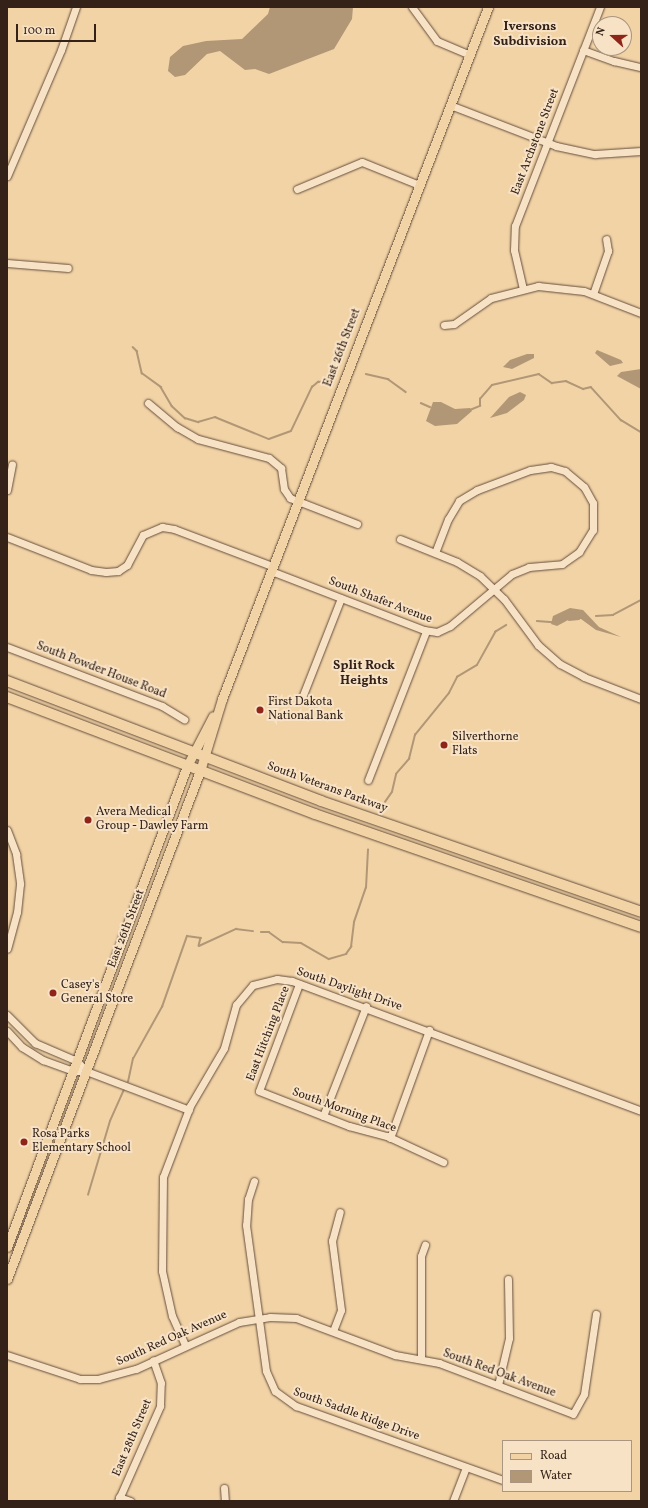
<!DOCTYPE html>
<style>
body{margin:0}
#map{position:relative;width:648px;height:1508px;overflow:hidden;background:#f2d3a6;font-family:Vollkorn,serif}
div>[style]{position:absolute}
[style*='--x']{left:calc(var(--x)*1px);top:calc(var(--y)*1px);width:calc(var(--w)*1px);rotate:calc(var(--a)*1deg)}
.water>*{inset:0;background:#b19776}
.stream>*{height:1.5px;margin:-0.75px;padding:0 0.75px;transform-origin:0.75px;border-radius:0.75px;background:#b19776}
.roads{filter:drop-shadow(0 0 1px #644e3c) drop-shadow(0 0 1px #644e3c)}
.minor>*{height:7px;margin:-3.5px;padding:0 3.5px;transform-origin:3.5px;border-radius:3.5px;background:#f7e2c5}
.major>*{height:9px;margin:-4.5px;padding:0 4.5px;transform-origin:4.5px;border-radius:4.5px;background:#f2d3a6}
.highway>*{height:10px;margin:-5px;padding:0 5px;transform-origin:5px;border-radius:5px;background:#f2d3a6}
.dots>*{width:11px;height:11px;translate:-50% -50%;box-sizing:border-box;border:2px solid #f7e2c5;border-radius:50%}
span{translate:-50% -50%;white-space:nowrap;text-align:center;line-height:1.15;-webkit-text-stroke:4px #f7e2c5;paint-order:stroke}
.street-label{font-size:12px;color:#342219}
.poi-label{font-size:12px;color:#342219}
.left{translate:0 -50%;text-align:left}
.neighbourhood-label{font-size:13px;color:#342219;font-weight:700}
.frame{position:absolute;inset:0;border:8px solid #342219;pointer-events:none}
.legend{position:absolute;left:502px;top:1440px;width:130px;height:52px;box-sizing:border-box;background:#f7e2c5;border:1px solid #a99580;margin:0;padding:5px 7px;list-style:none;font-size:12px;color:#342219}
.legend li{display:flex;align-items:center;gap:8px;height:20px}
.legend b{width:20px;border:1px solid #a99580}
.north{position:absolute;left:592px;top:16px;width:40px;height:40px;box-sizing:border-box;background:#f7e2c5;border:1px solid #a99580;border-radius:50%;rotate:291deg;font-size:11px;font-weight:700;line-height:16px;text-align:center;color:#342219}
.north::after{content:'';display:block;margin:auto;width:14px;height:18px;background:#8f2418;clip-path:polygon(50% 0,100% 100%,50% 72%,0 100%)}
.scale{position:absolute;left:16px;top:24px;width:80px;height:18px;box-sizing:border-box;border:2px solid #342219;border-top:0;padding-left:5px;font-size:12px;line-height:14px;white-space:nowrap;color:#342219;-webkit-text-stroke:3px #f7e2c5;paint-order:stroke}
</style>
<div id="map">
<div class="water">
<div style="clip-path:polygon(270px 7px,353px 7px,352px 19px,334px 49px,269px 74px,255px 69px,245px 70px,220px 51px,207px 54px,185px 75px,175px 77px,168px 71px,170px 57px,183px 46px,206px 41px,242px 39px,268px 14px)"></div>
<div style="clip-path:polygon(597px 350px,621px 360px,623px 363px,610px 366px,595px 353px)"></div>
<div style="clip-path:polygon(527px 354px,534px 354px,534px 358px,512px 369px,503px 367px,510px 360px)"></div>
<div style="clip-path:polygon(641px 369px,641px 389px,617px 376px,621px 372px)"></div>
<div style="clip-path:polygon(520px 392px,526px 395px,524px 400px,507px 413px,490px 418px,509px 397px)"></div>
<div style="clip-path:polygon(433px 402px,441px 402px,455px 409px,470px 408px,472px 411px,457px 424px,435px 426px,426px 421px)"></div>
<div style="clip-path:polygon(570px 608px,583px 610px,599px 627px,621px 637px,596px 630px,581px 619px,570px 619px,557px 626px,551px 624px,553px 616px)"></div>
</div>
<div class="stream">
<div style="--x:133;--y:347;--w:6;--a:45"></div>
<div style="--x:137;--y:351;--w:23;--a:77"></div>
<div style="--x:142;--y:373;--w:24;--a:36"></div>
<div style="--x:161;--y:387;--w:22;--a:60"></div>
<div style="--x:172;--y:406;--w:18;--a:43"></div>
<div style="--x:185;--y:418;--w:14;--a:17"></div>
<div style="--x:198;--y:422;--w:18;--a:-16"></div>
<div style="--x:215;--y:417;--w:58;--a:22.2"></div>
<div style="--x:269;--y:439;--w:23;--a:-20"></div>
<div style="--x:291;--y:431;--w:49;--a:-64.5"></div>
<div style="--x:312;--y:387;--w:8;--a:-40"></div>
<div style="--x:318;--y:382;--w:12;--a:-5"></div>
<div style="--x:366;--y:374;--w:23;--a:13"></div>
<div style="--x:388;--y:379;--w:22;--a:36"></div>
<div style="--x:421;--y:403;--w:10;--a:24"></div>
<div style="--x:470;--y:410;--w:11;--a:-22"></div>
<div style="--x:480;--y:406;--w:7;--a:-90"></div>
<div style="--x:480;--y:399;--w:18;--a:-49"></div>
<div style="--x:492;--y:385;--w:48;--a:-13.2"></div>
<div style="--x:539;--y:374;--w:16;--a:35"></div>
<div style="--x:552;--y:383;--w:14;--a:-8"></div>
<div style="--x:566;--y:381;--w:19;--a:25"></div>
<div style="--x:583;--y:389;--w:8;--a:-14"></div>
<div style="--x:591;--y:387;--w:45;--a:47.7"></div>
<div style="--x:621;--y:420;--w:23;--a:31"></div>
<div style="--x:596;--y:616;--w:17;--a:-3"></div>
<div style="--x:613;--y:615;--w:32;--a:-28"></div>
<div style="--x:569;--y:620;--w:10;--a:-6"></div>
<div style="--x:537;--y:621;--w:16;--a:4"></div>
<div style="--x:385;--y:802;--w:12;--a:-55"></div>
<div style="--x:392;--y:792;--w:18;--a:-77"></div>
<div style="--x:396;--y:774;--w:20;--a:-49"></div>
<div style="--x:409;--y:759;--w:25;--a:-76"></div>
<div style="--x:415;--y:735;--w:54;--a:-51"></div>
<div style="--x:449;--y:693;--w:18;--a:-63"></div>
<div style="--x:457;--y:677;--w:23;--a:-31"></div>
<div style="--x:477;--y:665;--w:38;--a:-61"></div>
<div style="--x:495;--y:632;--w:13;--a:-32"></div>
<div style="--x:261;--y:932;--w:8;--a:0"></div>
<div style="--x:269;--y:932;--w:17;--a:36"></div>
<div style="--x:283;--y:942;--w:18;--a:3"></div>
<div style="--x:301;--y:943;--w:32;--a:30"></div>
<div style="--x:329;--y:959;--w:18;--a:-16"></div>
<div style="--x:346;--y:954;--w:9;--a:-54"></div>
<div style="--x:351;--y:947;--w:25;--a:-83"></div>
<div style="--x:354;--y:922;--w:36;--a:-71"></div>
<div style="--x:366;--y:888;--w:38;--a:-87"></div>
<div style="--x:128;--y:1082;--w:24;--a:-78"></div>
<div style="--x:133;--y:1059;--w:60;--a:-60.9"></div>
<div style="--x:162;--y:1007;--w:75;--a:-70.6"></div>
<div style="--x:187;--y:936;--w:14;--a:8"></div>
<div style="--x:201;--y:938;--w:8;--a:104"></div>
<div style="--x:199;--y:946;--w:41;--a:-24.7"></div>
<div style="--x:236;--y:929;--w:17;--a:7"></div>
<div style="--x:88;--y:1195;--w:77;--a:-73.4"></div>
<div style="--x:110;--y:1121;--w:34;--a:-66"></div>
</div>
<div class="roads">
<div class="minor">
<div style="--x:412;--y:7;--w:42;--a:53.7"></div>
<div style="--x:437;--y:41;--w:36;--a:23"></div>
<div style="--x:583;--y:50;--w:33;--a:20"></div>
<div style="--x:614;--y:61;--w:28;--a:13"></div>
<div style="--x:450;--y:105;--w:114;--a:21.1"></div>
<div style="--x:556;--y:146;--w:40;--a:12"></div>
<div style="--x:595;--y:154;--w:46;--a:-3.7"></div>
<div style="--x:7;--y:176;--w:137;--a:-66.8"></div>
<div style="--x:61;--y:50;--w:46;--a:-70.8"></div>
<div style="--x:297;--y:189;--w:70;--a:-22.6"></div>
<div style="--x:362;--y:162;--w:61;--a:22"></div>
<div style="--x:7;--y:263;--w:61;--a:4.7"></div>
<div style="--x:523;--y:289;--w:40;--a:-103"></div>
<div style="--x:514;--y:250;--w:24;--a:-88"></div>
<div style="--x:515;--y:226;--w:235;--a:-68.8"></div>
<div style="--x:593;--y:294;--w:46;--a:-70.8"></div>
<div style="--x:608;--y:251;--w:12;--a:-99"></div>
<div style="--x:444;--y:325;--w:10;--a:-6"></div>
<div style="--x:454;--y:324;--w:45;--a:-35.1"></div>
<div style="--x:491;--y:298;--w:49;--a:-14.3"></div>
<div style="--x:538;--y:286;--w:46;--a:6.2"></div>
<div style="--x:584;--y:291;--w:61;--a:21.1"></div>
<div style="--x:148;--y:403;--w:38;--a:40"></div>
<div style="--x:177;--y:427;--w:24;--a:30"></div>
<div style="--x:198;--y:439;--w:73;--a:15"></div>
<div style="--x:269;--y:458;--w:16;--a:40"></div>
<div style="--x:281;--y:468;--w:21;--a:82"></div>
<div style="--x:284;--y:489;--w:11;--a:56"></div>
<div style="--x:290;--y:498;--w:72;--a:21.2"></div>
<div style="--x:7;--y:490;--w:26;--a:-79"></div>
<div style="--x:7;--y:537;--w:90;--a:21.4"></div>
<div style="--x:91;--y:570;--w:15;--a:8"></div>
<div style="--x:106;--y:572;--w:12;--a:-5"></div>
<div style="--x:118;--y:571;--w:11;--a:-34"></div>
<div style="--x:127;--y:565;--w:34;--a:-62"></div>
<div style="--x:143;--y:535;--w:21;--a:-23"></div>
<div style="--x:162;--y:527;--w:12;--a:9"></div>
<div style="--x:174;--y:529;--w:105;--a:20.7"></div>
<div style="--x:400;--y:539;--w:61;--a:22"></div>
<div style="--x:457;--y:562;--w:27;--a:31"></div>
<div style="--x:480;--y:576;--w:33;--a:44"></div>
<div style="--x:504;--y:599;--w:57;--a:53.5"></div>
<div style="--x:538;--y:645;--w:29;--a:41"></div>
<div style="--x:560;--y:664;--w:27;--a:28"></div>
<div style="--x:584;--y:677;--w:61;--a:21.1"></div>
<div style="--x:271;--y:571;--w:164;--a:21.1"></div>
<div style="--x:424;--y:630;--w:13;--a:9"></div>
<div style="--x:437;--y:632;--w:14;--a:-25"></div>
<div style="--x:450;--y:626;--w:81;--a:-40"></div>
<div style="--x:512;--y:574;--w:18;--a:-22"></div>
<div style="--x:529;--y:567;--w:33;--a:-5"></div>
<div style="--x:562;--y:564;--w:21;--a:-35"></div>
<div style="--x:579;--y:552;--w:26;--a:-58"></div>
<div style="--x:593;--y:530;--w:27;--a:-90"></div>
<div style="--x:593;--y:503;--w:18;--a:-119"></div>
<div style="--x:584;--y:487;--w:25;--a:-140"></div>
<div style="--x:565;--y:471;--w:15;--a:-164"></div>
<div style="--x:551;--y:467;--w:21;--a:172"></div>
<div style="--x:530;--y:470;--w:57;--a:159.3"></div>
<div style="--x:477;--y:490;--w:21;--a:149"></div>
<div style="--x:459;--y:501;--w:21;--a:121"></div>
<div style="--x:448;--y:519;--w:36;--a:111"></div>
<div style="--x:7;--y:647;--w:166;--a:20.8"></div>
<div style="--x:162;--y:706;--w:26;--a:31"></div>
<div style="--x:303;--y:695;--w:104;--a:-68.6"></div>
<div style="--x:368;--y:780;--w:160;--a:-68.7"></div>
<div style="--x:7;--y:830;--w:26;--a:69"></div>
<div style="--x:16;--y:854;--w:30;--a:82"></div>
<div style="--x:20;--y:884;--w:28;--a:96"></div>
<div style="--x:17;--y:912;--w:38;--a:105"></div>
<div style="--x:299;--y:984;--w:114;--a:110.5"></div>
<div style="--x:259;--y:1091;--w:97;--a:21.3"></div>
<div style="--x:349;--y:1126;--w:39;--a:15"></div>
<div style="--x:387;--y:1136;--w:62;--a:24.9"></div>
<div style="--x:7;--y:1015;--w:40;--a:45"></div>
<div style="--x:35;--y:1043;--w:46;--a:23.2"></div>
<div style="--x:77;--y:1061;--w:13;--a:48"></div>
<div style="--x:7;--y:1031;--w:22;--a:47"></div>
<div style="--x:22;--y:1047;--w:25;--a:32"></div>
<div style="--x:43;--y:1060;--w:33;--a:20"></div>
<div style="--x:74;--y:1071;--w:12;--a:0"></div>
<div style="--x:86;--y:1071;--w:110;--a:20.7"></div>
<div style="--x:323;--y:1116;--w:118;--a:-68.6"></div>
<div style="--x:390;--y:1138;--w:115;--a:-70.1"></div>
<div style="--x:254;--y:1181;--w:19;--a:108"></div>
<div style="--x:248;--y:1199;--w:26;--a:94"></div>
<div style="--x:246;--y:1225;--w:147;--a:82.2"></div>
<div style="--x:266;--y:1371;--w:22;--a:66"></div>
<div style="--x:275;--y:1391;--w:26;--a:36"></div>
<div style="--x:296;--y:1406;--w:220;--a:19.7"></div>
<div style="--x:333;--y:1331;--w:22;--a:-69"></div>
<div style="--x:341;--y:1310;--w:70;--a:-97.4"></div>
<div style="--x:332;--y:1241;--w:30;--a:-75"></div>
<div style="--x:185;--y:1345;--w:32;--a:-114"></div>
<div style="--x:172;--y:1316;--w:46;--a:-102.5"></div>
<div style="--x:162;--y:1271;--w:94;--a:-89.4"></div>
<div style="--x:163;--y:1177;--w:76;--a:-69.2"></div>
<div style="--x:190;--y:1106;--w:67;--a:-59.6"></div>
<div style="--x:224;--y:1048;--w:45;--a:-74.4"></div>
<div style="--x:236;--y:1005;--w:26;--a:-50"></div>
<div style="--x:253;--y:985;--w:25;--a:-14"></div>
<div style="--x:277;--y:979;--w:15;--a:8"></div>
<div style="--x:292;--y:981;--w:372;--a:20.4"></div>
<div style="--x:7;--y:1355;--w:77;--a:18.2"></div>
<div style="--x:80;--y:1379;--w:18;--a:0"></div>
<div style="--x:98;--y:1379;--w:39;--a:-15"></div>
<div style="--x:136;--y:1369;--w:113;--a:-24.5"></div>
<div style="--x:239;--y:1322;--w:31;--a:-9"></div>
<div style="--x:270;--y:1317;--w:26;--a:2"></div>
<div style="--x:296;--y:1318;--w:106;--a:20.5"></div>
<div style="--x:395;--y:1355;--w:45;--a:10.3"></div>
<div style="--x:439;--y:1363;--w:143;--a:20.8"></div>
<div style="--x:573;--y:1414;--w:23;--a:-61"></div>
<div style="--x:584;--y:1394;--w:81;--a:-81.5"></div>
<div style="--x:421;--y:1359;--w:103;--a:-90"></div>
<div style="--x:421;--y:1256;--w:12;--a:-70"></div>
<div style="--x:498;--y:1385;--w:48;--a:-76.8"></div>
<div style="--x:509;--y:1338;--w:59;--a:-91"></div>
<div style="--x:224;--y:1488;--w:13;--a:86"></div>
<div style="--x:119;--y:1497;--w:12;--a:20"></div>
<div style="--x:118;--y:1501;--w:104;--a:-66.1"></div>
<div style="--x:160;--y:1406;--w:23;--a:-88"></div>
<div style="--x:161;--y:1383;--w:24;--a:-109"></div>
<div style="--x:453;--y:1501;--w:36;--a:-69"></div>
</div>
<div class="major">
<div style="--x:7;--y:1247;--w:514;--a:-69.48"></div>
<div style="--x:187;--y:766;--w:56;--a:-62.5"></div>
<div style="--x:7;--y:1279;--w:543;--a:-69.2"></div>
<div style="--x:200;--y:771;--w:75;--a:-73"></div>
<div style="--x:222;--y:699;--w:741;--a:-68.97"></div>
</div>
<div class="highway">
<div style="--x:7;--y:681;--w:336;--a:20.9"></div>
<div style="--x:321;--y:801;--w:339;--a:19.1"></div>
<div style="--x:7;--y:697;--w:329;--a:20.8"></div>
<div style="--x:315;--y:814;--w:345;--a:19.1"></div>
</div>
</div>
<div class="dots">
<div style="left:260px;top:710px;background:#8f2418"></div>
<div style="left:444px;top:745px;background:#8f2418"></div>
<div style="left:88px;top:820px;background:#8f2418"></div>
<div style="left:53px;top:993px;background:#8f2418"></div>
<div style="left:24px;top:1142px;background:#8f2418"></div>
</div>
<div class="street-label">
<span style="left:536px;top:142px;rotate:-69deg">East Archstone Street</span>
<span style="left:343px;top:348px;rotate:-69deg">East 26th Street</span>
<span style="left:380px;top:601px;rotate:21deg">South Shafer Avenue</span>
<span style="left:101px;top:671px;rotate:21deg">South Powder House Road</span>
<span style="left:327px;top:788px;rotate:20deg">South Veterans Parkway</span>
<span style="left:127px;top:929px;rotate:-69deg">East 26th Street</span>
<span style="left:349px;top:990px;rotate:19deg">South Daylight Drive</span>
<span style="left:269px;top:1034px;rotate:-69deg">East Hitching Place</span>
<span style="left:344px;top:1111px;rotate:20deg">South Morning Place</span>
<span style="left:172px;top:1339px;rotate:-24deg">South Red Oak Avenue</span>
<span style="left:499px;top:1374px;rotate:20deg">South Red Oak Avenue</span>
<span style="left:356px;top:1415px;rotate:20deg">South Saddle Ridge Drive</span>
<span style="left:133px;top:1438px;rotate:-67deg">East 28th Street</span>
</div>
<div class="poi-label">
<span class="left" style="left:268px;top:710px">First Dakota<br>National Bank</span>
<span class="left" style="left:452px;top:745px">Silverthorne<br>Flats</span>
<span class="left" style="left:96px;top:820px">Avera Medical<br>Group - Dawley Farm</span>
<span class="left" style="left:61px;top:993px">Casey's<br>General Store</span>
<span class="left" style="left:32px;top:1142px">Rosa Parks<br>Elementary School</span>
</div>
<div class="neighbourhood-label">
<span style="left:530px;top:35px">Iversons<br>Subdivision</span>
<span style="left:364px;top:674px">Split Rock<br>Heights</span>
</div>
<div class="frame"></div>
<ul class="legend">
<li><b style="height:5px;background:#f2d3a6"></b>Road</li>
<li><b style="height:11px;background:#b19776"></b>Water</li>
</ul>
<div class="north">N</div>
<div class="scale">100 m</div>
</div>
